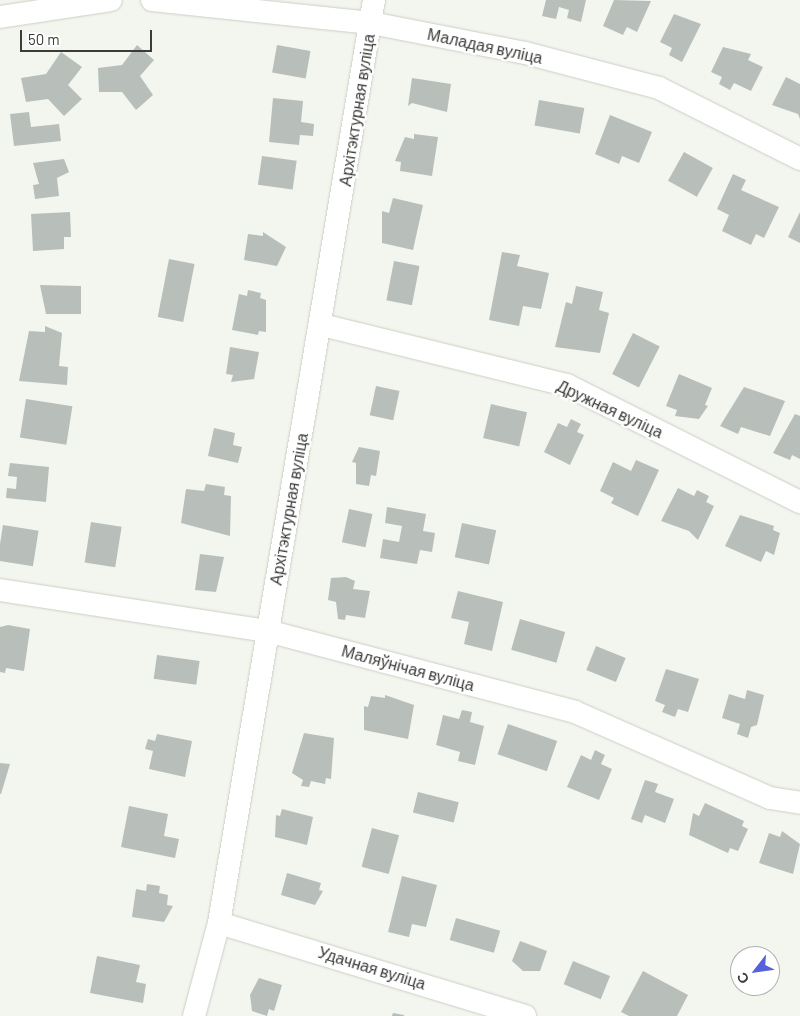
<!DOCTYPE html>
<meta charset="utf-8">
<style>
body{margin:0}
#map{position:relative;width:800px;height:1016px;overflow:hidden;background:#f3f6ee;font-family:Barlow,sans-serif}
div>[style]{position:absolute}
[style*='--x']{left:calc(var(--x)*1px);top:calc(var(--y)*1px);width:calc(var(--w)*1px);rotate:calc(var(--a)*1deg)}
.building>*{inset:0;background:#b8beb9;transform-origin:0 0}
.roads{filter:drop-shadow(0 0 1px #cbcec6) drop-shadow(0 0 1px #cbcec6)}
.minor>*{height:22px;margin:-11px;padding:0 11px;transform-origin:11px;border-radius:11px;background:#fff}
span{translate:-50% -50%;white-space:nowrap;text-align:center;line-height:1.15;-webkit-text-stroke:4.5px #fff;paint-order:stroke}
.street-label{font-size:16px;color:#3b3c39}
.north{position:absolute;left:730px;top:946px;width:50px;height:50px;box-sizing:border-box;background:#fff;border:1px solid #b1b1b0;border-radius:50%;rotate:240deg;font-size:14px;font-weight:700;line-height:20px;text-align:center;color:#3b3c39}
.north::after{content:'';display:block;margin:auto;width:18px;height:22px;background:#5761d8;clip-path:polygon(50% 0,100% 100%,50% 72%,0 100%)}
.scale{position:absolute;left:20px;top:30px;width:132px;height:22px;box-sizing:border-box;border:2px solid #3b3c39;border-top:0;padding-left:6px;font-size:15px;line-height:18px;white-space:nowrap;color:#3b3c39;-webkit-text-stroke:4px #fff;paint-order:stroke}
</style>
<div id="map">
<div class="building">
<div style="clip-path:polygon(546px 0,586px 0,581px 22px,567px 18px,569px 10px,559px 7px,556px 19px,542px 16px)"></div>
<div style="clip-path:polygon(614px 0,651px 1px,637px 32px,627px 27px,623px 35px,603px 26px)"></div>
<div style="clip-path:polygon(674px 14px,701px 24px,682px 62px,669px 55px,672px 48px,660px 42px)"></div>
<div style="clip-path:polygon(137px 45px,154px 60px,140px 76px,153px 95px,136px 110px,122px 92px,99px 92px,98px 68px,122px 65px)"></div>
<div style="left:277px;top:45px;width:34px;height:28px;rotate:10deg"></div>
<div style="clip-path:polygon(723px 47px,751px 54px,748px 60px,763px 67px,751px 91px,734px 83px,730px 90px,719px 84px,722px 77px,711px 72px)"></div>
<div style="clip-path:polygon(61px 52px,82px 67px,68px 85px,82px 99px,64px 116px,48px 99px,26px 102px,21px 78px,46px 74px)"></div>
<div style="clip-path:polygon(786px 77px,800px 84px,800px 119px,798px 114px,772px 105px)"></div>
<div style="clip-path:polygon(412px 78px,451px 84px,447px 112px,412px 103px,408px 106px)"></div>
<div style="clip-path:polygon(273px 98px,303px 101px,301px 122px,314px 124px,313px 136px,300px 135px,299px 145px,269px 142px)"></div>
<div style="left:539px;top:100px;width:46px;height:26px;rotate:10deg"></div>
<div style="clip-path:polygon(29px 112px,31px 127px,59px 124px,61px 141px,14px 146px,10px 114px)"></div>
<div style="clip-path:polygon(610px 115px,652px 132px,639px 163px,622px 156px,619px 164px,595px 154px)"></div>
<div style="clip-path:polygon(414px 134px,438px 137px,432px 176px,400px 171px,401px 162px,395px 161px,405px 137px,414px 139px)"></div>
<div style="left:684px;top:152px;width:33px;height:33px;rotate:29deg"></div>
<div style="left:262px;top:156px;width:35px;height:29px;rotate:8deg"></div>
<div style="clip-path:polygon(64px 159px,69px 172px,57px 178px,59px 196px,35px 199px,33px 185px,39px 184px,33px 163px)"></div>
<div style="clip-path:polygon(733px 174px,746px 180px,741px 190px,779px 207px,764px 238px,756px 234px,751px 245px,722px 231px,729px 215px,717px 209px)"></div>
<div style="clip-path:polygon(393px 198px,423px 205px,413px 250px,382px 243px,382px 211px,389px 213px)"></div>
<div style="clip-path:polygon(70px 212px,71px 237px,64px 237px,64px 249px,33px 251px,31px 214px)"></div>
<div style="clip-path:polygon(800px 212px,800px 243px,788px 237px)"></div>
<div style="clip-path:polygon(263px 232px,286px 247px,277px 266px,244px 260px,248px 234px,263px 236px)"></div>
<div style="clip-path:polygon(502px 252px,520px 255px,517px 266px,549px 273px,541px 309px,523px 306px,519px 326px,489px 320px)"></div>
<div style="left:169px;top:259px;width:26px;height:59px;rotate:11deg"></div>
<div style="left:394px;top:261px;width:26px;height:40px;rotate:11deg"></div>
<div style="clip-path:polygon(40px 285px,81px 286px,81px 314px,46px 314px)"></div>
<div style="clip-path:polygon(576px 286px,603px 292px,599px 310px,609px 313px,600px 353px,555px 347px,566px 302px,572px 304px)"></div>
<div style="clip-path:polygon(248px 290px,261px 293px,260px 298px,266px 300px,266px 332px,259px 331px,258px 335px,232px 330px,239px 294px,247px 296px)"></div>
<div style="clip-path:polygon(45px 326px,62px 333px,59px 366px,68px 367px,67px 385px,19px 381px,29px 331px,45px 332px)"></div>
<div style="left:633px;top:333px;width:30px;height:46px;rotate:27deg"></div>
<div style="clip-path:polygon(230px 347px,259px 352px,254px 379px,231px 382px,233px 375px,226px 374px)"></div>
<div style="clip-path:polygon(679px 374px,712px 388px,705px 405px,708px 406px,699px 419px,675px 416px,677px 410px,666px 406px)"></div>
<div style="left:376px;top:386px;width:24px;height:30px;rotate:12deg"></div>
<div style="clip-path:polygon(744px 387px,785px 401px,770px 436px,741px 427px,738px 434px,720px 426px)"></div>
<div style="left:26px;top:399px;width:47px;height:39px;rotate:9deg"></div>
<div style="left:491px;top:404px;width:37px;height:35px;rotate:13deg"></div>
<div style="clip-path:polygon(795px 414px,800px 416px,800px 459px,792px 455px,790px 460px,773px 453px)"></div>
<div style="clip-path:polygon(571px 419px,581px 424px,577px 432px,584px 435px,570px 465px,544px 452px,558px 423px,567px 427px)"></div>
<div style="clip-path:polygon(214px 428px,235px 433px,233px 445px,242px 447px,238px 463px,208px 456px)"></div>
<div style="clip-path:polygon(359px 447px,380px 451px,376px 476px,371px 475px,369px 486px,356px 484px,356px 463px,352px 462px)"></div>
<div style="clip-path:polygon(636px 460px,659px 470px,638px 516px,611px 503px,614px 498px,600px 491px,613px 462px,631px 471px)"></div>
<div style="clip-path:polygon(10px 463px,49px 467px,46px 502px,6px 498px,7px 488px,16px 489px,17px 477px,8px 476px)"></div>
<div style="clip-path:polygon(206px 484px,225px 487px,224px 495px,231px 496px,230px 536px,181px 523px,186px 489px,204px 491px)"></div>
<div style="clip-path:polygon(678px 488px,694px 496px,697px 490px,709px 496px,706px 502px,714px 506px,698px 540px,689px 531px,661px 521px)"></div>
<div style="clip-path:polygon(387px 507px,426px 514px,423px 531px,435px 533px,432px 552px,420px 550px,417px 564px,380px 558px,383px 539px,399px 542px,402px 526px,385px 523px)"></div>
<div style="left:349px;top:509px;width:24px;height:34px;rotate:12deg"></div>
<div style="clip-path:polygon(740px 515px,774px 526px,773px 530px,780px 533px,774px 555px,766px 551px,761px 562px,725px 546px)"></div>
<div style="left:91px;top:522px;width:31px;height:41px;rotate:9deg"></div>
<div style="left:462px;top:523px;width:35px;height:35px;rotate:12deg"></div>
<div style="left:3px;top:525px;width:36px;height:36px;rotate:9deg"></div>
<div style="clip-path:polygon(200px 554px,224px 557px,216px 592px,195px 590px)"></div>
<div style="clip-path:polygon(346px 577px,355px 581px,353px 589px,370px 591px,365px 618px,346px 615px,345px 620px,338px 619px,336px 602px,328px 600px,331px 578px)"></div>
<div style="clip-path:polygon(458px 591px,503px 602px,492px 651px,464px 644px,469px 622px,451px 618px)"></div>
<div style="left:520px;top:619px;width:47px;height:32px;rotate:16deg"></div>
<div style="clip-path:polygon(8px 625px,30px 629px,24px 671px,6px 668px,5px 673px,0 672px,0 627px)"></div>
<div style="left:596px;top:646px;width:32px;height:26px;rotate:22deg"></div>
<div style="left:157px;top:655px;width:43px;height:24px;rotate:8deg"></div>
<div style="clip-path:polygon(666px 669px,699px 679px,688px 712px,678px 709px,675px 717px,662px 712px,665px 705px,655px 701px)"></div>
<div style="clip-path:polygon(747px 690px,764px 695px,757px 725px,751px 727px,748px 738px,737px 734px,740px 724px,722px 718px,729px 694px,745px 699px)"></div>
<div style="clip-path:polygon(385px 695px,414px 705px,408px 739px,364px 730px,364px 706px,368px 707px,371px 696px,385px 698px)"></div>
<div style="clip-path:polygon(462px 710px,472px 712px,470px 722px,484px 726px,475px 765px,458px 761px,460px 752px,436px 745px,443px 715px,459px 719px)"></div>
<div style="left:508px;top:724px;width:52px;height:32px;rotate:19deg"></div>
<div style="clip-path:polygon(304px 733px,334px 738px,331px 779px,326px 778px,325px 784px,311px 781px,309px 787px,301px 786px,303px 780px,292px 773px)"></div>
<div style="clip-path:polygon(157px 734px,192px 741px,185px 777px,149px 769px,153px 751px,145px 749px,148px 739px,155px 741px)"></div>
<div style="clip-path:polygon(595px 750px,605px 755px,601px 764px,612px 769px,599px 800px,567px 787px,581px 755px,591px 760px)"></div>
<div style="clip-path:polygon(0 763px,10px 764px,1px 794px,0 794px)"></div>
<div style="clip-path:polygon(645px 780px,658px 784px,655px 792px,674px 799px,665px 823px,645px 815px,642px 823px,631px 819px)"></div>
<div style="left:418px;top:792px;width:42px;height:21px;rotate:14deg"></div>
<div style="clip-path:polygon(705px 803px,744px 821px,742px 826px,748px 829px,738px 851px,730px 848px,728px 853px,689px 835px,693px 813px,699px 816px)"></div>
<div style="clip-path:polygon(129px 806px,168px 814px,164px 836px,179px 839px,175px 858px,121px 847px)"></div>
<div style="clip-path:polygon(282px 809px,313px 817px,307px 845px,275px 837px,276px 815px,280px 816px)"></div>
<div style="left:372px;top:828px;width:28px;height:40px;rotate:15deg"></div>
<div style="clip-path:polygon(782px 831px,800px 844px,793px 874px,759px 863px,769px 833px,780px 837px)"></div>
<div style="clip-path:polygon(287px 873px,321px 883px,319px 890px,323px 891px,315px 905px,281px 895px)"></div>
<div style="clip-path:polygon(402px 876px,437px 885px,426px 927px,412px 924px,409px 937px,388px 932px)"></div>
<div style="clip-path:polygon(147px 884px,160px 886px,159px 893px,168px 895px,167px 905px,173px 906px,164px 922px,132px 917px,136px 889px,146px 891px)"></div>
<div style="left:456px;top:918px;width:46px;height:23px;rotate:16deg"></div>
<div style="clip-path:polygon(520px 941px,547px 951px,540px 971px,523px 971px,512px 961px)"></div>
<div style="clip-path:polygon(97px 956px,140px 965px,136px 982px,146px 984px,143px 1003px,90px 993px)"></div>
<div style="left:573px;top:961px;width:40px;height:25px;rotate:22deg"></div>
<div style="clip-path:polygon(643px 971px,688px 995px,677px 1016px,629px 1016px,621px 1012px)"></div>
<div style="clip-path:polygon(259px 978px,282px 985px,274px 1011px,269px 1009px,267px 1016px,252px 1011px,250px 995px)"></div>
<div style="clip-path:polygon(393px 1013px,404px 1015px,404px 1016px,392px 1016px)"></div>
</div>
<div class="roads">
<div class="minor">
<div style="--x:152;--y:0;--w:220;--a:6"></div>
<div style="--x:371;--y:23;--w:157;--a:11"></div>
<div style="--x:525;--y:53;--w:138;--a:14.6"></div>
<div style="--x:659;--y:88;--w:158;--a:26.7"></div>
<div style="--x:0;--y:17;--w:112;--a:-8.7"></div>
<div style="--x:322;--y:325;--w:252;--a:13.8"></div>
<div style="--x:567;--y:385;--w:261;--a:26.7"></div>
<div style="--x:0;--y:590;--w:270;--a:8.7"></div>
<div style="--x:267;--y:631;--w:318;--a:14.7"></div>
<div style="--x:575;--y:712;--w:213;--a:23.8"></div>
<div style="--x:770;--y:798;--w:30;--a:9"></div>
<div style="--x:219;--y:923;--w:320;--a:16.9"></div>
<div style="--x:194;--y:1016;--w:96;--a:-75"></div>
<div style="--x:219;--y:923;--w:936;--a:-80.47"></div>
</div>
</div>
<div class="street-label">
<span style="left:485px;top:46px;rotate:12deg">Маладая вуліца</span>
<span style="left:357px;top:110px;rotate:-81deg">Архітэктурная вуліца</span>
<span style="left:610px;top:409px;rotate:25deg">Дружная вуліца</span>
<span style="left:289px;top:509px;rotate:-80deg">Архітэктурная вуліца</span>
<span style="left:408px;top:668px;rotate:15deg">Маляўнічая вуліца</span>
<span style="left:372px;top:968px;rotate:17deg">Удачная вуліца</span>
</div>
<div class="north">С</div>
<div class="scale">50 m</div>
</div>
